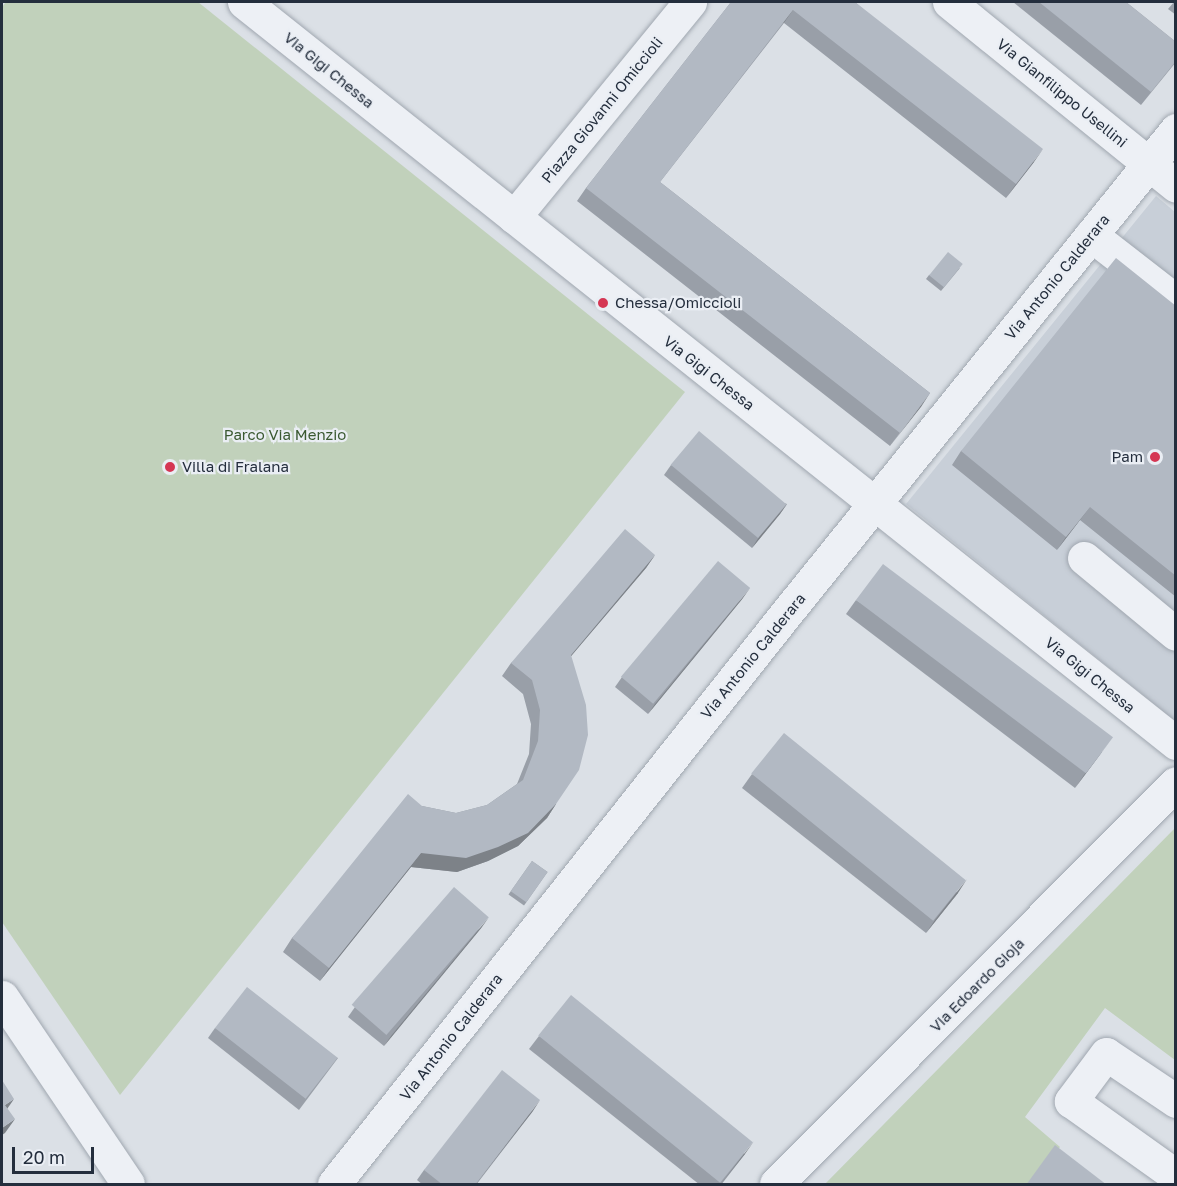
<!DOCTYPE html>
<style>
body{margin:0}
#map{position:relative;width:1177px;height:1186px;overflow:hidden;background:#dbe0e6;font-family:"Golos Text",sans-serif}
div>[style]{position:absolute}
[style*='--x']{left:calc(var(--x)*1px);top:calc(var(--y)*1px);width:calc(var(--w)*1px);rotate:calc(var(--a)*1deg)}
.built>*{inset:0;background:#c8cfd8}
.green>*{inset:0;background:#c1d1bb}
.roads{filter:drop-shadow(0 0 2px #a0a7b0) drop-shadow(0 0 2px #a0a7b0)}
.minor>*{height:33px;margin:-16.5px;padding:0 16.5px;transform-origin:16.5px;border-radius:16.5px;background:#edf0f5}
.wall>*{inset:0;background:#999fa8;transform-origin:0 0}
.shaded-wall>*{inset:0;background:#7d8288;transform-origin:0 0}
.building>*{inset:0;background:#b2b9c3;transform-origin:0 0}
.dots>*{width:16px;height:16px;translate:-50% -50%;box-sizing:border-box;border:3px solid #eaeef4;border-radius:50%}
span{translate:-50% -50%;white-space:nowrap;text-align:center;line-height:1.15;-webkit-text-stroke:4.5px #eaeef4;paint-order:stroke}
.street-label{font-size:15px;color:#242e3d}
.poi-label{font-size:15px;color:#242e3d}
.left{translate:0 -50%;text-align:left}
.right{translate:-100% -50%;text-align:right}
.park-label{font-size:15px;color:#3a5931}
.frame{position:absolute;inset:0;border:3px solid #242e3d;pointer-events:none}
.scale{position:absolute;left:12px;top:1147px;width:82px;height:27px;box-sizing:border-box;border:3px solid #242e3d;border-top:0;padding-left:8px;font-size:18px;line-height:21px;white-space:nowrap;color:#242e3d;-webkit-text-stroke:4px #eaeef4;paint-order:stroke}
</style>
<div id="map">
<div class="built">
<div style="clip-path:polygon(1156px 196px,1175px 212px,1175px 721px,906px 504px)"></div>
</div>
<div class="green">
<div style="clip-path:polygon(6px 2px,198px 2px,685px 392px,120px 1095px,2px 922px,2px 7px)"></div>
<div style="clip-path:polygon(1175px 828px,1175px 1060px,1105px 1008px,1025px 1117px,1060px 1147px,1029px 1184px,825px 1184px)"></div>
</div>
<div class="roads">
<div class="minor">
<div style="--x:244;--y:2;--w:1191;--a:38.49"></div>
<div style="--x:949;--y:2;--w:292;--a:39"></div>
<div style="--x:514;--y:217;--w:278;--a:-50.7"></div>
<div style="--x:1091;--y:235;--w:108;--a:37.8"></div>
<div style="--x:1084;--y:558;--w:119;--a:39.6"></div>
<div style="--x:2;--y:997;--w:225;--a:56"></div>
<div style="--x:1176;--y:1101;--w:84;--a:-146.1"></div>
<div style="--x:1106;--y:1054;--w:59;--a:126.7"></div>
<div style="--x:1071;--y:1101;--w:129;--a:35.5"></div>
<div style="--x:334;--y:1184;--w:718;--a:-51.61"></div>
<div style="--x:780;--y:621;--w:631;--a:-51.11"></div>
<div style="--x:776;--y:1184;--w:566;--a:-45.07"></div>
</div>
</div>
<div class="wall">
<div style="clip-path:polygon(731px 2px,855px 2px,1034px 162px,1006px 198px,784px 23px,660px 182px,930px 393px,890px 446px,577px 201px,586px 188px)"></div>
<div style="clip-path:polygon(1013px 2px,1126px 2px,1176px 42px,1176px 62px,1141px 105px)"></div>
<div style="clip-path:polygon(1174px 2px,1176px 2px,1176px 15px,1168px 9px)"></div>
<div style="clip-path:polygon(960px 268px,941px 291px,926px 279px,929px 275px)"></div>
<div style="clip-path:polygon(1176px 306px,1176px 597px,1080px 520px,1057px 550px,952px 465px,961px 451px)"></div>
<div style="clip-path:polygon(671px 465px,787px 504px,780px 514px,752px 548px,664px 475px)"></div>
<div style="clip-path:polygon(655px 555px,646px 568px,571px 656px,556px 804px,547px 818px,518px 846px,488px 861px,457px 872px,411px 867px,320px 981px,283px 952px,292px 938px,422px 806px,456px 813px,487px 805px,517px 784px,529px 754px,531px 724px,523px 694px,502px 676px,511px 663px)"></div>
<div style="clip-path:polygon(743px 598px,648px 714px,615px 687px,622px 677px)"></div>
<div style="clip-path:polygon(856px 600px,1102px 752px,1075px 788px,846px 614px)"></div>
<div style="clip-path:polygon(752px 774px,958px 893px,926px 933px,742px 788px)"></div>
<div style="left:532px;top:861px;width:19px;height:41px;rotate:35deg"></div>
<div style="clip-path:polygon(482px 927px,384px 1046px,348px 1017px,355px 1007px)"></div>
<div style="clip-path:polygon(215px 1028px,338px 1058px,299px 1110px,208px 1038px)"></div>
<div style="clip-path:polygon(539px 1036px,745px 1154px,721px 1185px,700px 1185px,529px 1049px)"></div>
<div style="clip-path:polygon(533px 1111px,476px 1185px,423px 1185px,417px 1180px,424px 1170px)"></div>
</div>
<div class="shaded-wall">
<div style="left:793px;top:10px;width:16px;height:217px;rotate:125deg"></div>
<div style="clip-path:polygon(1043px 149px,1034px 162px,1006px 198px,1016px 184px)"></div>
<div style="clip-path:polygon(930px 393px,921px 407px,890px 446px,900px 433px)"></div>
<div style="clip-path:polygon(787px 504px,780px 514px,752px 548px,759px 537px)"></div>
<div style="clip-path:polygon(1090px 507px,1080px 520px,1057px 550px,1066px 537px)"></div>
<div style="clip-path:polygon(655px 555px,646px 568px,561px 668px,571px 655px)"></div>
<div style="clip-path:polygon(750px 588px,743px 598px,648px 714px,655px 704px)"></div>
<div style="clip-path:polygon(1112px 739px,1102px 752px,1075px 788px,1084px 775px)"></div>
<div style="clip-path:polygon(556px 804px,547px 818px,518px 846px,488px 861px,457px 872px,411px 867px,320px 981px,329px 968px,421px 853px)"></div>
<div style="clip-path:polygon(967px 879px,958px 893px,926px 933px,935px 920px)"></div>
<div style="clip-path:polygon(489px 917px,482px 927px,384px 1046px,391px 1036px)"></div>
<div style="clip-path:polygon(14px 1099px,5px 1112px,5px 1105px)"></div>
<div style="clip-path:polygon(540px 1100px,533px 1111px,475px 1185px)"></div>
<div style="clip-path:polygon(15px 1119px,5px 1133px,2px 1135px,2px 1128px)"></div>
<div style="clip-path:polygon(754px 1141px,745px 1154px,720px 1185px)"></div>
</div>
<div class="building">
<div style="clip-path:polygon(731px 2px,855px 2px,1043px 149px,1016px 184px,793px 10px,660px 182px,930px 393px,900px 433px,586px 188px)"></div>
<div style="clip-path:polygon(1039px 2px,1126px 2px,1176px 42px,1176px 61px,1151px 92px)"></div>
<div style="left:948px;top:252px;width:19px;height:30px;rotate:39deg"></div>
<div style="clip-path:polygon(1116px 258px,1176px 306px,1176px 576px,1090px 507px,1066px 537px,961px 451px)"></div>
<div style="left:699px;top:431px;width:114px;height:44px;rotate:40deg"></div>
<div style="clip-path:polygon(625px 529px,655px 555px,571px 655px,586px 705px,588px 735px,579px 770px,556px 804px,528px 833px,498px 847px,466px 858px,421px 853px,329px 968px,292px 938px,408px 794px,422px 806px,456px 813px,487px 805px,523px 780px,538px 741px,540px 710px,532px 680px,511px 663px)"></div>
<div style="left:718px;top:561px;width:42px;height:151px;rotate:40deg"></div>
<div style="left:883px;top:564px;width:288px;height:45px;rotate:37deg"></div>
<div style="left:784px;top:733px;width:234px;height:52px;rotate:39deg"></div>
<div style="left:532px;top:861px;width:19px;height:37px;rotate:35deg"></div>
<div style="left:454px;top:887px;width:46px;height:156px;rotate:41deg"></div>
<div style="left:247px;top:987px;width:115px;height:52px;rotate:38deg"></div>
<div style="left:571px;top:995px;width:234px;height:52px;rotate:39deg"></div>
<div style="clip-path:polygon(502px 1070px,540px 1100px,475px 1185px,443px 1185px,424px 1170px)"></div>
<div style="clip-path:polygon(2px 1080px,14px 1099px,5px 1105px,15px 1119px,2px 1128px)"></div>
<div style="clip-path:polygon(1055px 1145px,1107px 1185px,1026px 1185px)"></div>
</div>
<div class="dots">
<div style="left:603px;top:303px;background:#d53653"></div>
<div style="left:1155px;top:457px;background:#d53653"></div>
<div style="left:170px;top:467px;background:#d53653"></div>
</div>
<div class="street-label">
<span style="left:329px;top:70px;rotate:39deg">Via Gigi Chessa</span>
<span style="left:1062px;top:93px;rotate:39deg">Via Gianfilippo Usellini</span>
<span style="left:602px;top:110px;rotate:-51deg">Piazza Giovanni Omiccioli</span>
<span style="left:1057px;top:277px;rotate:-51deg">Via Antonio Calderara</span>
<span style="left:709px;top:373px;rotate:38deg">Via Gigi Chessa</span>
<span style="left:753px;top:656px;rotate:-51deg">Via Antonio Calderara</span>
<span style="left:1090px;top:675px;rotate:39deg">Via Gigi Chessa</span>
<span style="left:977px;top:985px;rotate:-45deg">Via Edoardo Gioja</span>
<span style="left:451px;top:1037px;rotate:-52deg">Via Antonio Calderara</span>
</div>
<div class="poi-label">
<span class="left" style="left:615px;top:303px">Chessa/Omiccioli</span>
<span class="right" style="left:1143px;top:457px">Pam</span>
<span class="left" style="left:182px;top:467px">Villa di Fralana</span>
</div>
<div class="park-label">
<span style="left:285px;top:435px">Parco Via Menzio</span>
</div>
<div class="frame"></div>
<div class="scale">20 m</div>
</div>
